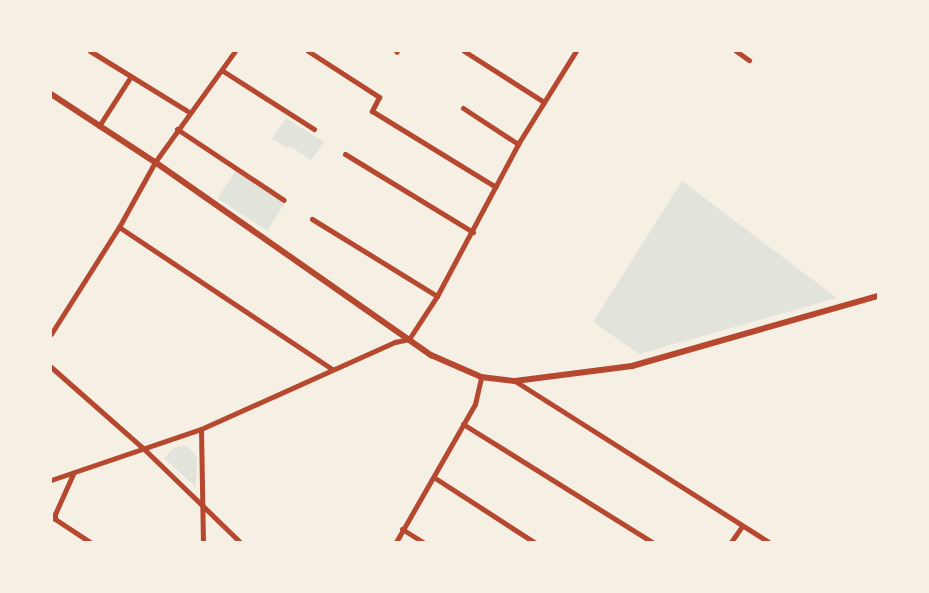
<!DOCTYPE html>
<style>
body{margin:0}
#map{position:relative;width:929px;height:593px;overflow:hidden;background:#f6efe4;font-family:Montserrat,sans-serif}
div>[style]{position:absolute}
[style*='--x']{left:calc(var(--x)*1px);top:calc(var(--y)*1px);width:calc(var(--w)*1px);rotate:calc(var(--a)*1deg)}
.green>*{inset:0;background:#e2e4dc;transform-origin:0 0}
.minor>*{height:5px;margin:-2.5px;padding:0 2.5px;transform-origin:2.5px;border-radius:2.5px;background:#b5482f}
.tertiary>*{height:6px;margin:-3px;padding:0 3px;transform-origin:3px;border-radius:3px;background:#b5482f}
span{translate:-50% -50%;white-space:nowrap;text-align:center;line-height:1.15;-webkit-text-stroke:7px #f6efe4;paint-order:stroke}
.frame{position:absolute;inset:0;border:52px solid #f6efe4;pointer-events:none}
</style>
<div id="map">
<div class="green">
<div style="clip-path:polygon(286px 118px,324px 142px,311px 160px,290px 146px,287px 148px,272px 139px)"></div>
<div style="left:236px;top:170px;width:59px;height:34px;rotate:33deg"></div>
<div style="clip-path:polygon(682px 181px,837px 298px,639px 354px,593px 322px)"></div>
<div style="clip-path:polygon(187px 446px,197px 456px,196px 487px,164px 458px,175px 447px)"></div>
</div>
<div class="minor">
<div style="--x:90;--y:51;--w:116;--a:31.6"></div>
<div style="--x:308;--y:51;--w:85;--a:32.9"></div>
<div style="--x:379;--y:97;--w:16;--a:117"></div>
<div style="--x:372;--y:111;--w:145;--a:31.5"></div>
<div style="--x:396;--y:51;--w:1;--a:45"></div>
<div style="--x:464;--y:51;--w:95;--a:32.5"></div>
<div style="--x:736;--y:51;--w:16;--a:35"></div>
<div style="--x:223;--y:71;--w:108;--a:32.5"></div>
<div style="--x:463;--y:108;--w:66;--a:33.2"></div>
<div style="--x:99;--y:126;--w:59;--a:-57.4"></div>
<div style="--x:177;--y:129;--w:128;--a:33.6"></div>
<div style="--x:345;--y:154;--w:150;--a:31.4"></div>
<div style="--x:312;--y:219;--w:147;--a:31.6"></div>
<div style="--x:119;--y:227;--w:256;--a:33.7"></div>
<div style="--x:51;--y:334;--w:127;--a:-57.6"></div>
<div style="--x:119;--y:227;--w:74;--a:-61"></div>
<div style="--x:155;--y:162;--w:137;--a:-54.2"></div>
<div style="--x:51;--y:367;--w:123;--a:41.4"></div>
<div style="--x:143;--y:448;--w:135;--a:44.1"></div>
<div style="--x:515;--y:381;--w:301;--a:32.4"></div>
<div style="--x:463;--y:424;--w:223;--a:32"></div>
<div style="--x:201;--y:429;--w:113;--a:89"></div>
<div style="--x:73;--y:474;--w:44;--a:114.2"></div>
<div style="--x:55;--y:514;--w:5;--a:90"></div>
<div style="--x:55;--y:519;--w:42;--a:33.3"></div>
<div style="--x:435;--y:478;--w:118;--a:32.9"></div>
<div style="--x:51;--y:480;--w:158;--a:-18.8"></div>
<div style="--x:201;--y:429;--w:213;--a:-24.2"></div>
<div style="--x:395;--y:342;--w:14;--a:-12"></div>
<div style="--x:409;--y:339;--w:51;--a:-56.9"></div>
<div style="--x:437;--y:296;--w:172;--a:-61.9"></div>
<div style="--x:518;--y:144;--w:110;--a:-58.1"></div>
<div style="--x:402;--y:529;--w:25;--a:32"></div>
<div style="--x:396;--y:542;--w:159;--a:-60.2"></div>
<div style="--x:475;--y:404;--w:28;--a:-77"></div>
<div style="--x:731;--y:542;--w:19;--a:-55"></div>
</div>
<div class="tertiary">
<div style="--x:51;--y:94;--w:124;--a:33.2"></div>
<div style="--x:155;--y:162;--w:337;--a:35"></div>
<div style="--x:431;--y:355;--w:55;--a:23.7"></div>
<div style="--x:481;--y:377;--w:34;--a:7"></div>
<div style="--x:515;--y:381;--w:118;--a:-7.3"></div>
<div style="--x:632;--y:366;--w:256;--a:-15.9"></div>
</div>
<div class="frame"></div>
</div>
